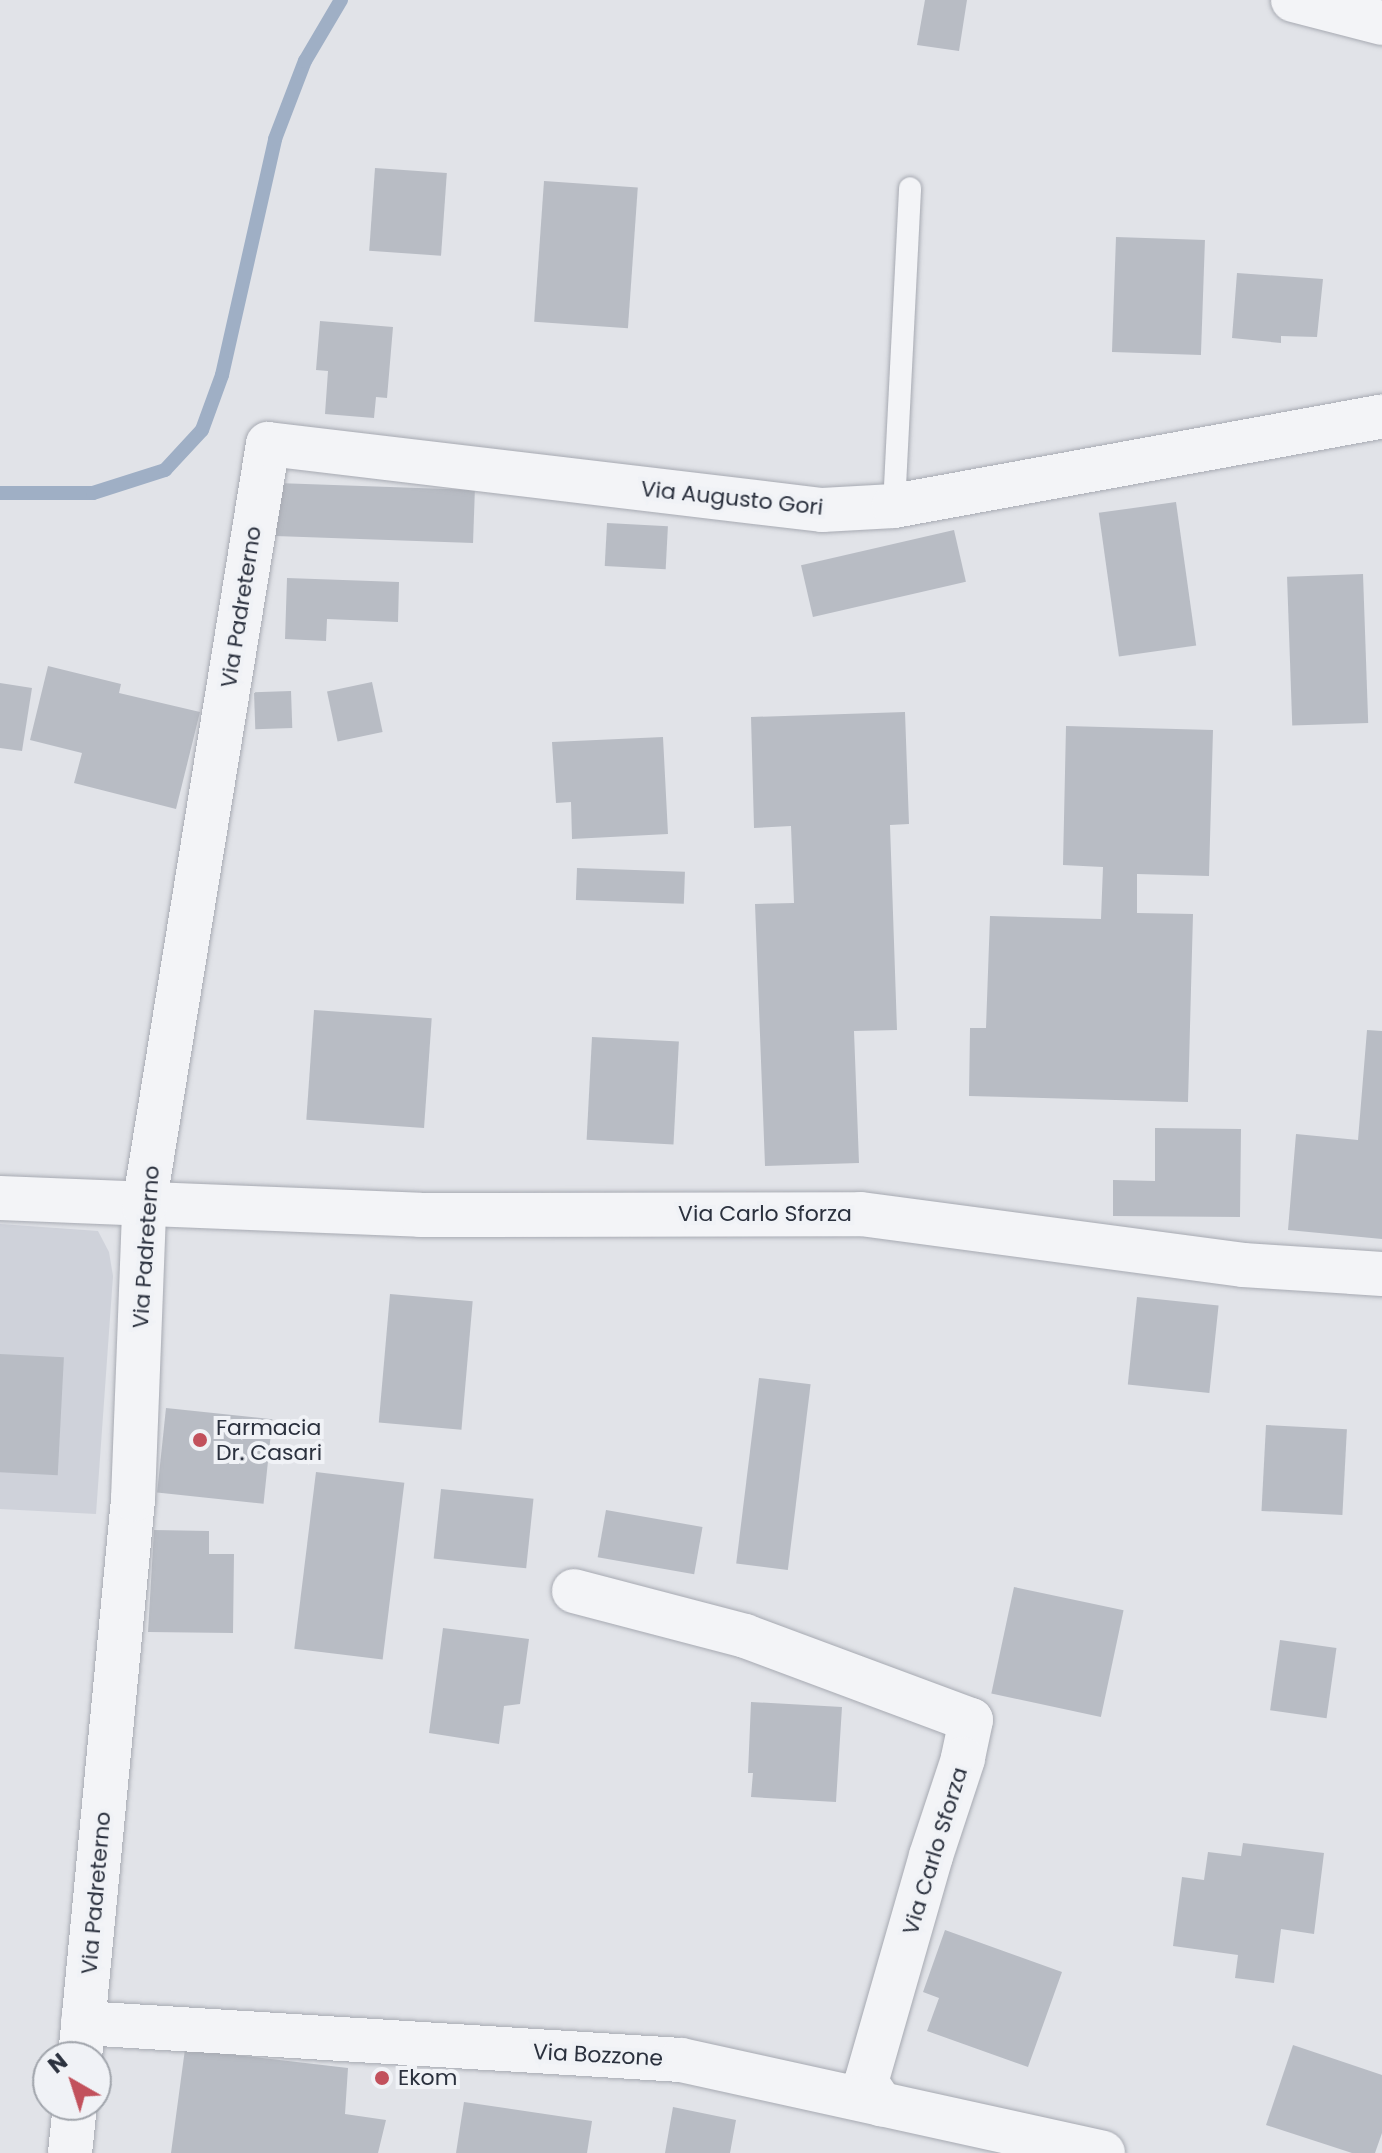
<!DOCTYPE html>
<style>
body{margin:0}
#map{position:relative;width:1382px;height:2153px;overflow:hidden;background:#e1e3e8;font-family:Poppins,sans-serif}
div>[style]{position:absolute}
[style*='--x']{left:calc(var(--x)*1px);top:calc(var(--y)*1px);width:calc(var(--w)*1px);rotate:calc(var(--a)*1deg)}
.built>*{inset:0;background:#cfd2da}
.stream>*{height:14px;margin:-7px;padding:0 7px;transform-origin:7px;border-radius:7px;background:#9fafc5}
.building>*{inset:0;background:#b8bcc4;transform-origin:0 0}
.roads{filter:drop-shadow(0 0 2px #a7aab2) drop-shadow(0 0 2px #a7aab2)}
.lane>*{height:22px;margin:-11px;padding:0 11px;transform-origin:11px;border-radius:11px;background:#f3f4f7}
.street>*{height:44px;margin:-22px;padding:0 22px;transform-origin:22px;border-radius:22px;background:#f3f4f7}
.dots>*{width:22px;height:22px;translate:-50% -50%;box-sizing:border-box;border:4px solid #f0f2f6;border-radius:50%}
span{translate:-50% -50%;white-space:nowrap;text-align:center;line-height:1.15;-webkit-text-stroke:8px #f0f2f6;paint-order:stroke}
.street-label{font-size:22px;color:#2b313e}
.poi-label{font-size:22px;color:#2b313e}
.left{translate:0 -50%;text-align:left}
.north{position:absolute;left:32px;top:2041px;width:80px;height:80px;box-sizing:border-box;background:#f0f2f6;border:2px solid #a1a5ac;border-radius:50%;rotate:321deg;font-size:22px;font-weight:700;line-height:32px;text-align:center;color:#2b313e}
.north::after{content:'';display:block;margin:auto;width:28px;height:36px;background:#c2515c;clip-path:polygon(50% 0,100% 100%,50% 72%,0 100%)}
</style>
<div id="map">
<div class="built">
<div style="clip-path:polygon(0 1224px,98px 1231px,109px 1252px,113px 1276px,96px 1514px,0 1509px)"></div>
</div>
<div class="stream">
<div style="--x:0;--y:493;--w:93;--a:0"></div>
<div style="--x:93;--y:493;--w:76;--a:-17.7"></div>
<div style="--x:165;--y:470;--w:54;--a:-47.2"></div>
<div style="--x:202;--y:430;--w:59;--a:-70"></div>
<div style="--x:222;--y:375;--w:242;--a:-77.3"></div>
<div style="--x:275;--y:139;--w:84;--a:-69"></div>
<div style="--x:305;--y:61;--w:71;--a:-59.5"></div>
</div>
<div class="building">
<div style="clip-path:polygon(925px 0,967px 0,959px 51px,917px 45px)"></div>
<div style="left:375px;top:168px;width:72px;height:83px;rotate:4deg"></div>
<div style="left:544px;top:181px;width:94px;height:141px;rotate:4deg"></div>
<div style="left:1116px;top:237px;width:89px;height:115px;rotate:2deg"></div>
<div style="clip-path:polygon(1237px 273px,1323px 279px,1317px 337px,1281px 336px,1281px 343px,1232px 338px)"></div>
<div style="clip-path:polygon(320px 321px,393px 327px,387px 398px,376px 397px,374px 418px,325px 414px,328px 371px,316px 370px)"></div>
<div style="left:277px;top:483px;width:198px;height:53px;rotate:2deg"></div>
<div style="left:1176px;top:502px;width:145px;height:78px;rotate:82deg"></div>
<div style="left:607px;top:523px;width:61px;height:43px;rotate:3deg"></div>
<div style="left:954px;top:530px;width:53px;height:157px;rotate:77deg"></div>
<div style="left:1363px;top:574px;width:149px;height:76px;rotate:88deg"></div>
<div style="clip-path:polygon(287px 578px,399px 582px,398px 622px,327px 619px,326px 641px,285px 639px)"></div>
<div style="clip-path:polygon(48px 666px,121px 684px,119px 693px,200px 712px,176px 809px,74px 783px,82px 753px,30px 740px)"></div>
<div style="left:372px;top:682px;width:51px;height:46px;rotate:78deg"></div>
<div style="clip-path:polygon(0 683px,32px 688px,22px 751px,0 748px)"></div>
<div style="left:291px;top:691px;width:37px;height:37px;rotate:88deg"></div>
<div style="clip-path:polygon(905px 712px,909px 824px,890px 825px,897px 1030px,854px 1031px,859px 1163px,765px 1166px,755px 904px,794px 903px,791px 826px,754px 828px,751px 717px)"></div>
<div style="clip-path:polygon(1066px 726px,1213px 730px,1209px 876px,1137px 874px,1137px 913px,1193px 914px,1188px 1102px,969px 1096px,970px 1028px,986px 1028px,990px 916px,1101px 919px,1103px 867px,1063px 865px)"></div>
<div style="clip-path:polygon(663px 737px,668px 834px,572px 839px,571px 802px,556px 803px,552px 742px)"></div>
<div style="left:577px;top:868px;width:108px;height:32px;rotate:2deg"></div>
<div style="left:314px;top:1010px;width:118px;height:110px;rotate:4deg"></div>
<div style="clip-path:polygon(1367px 1030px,1382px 1031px,1382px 1239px,1288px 1230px,1296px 1134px,1358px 1140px)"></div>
<div style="left:592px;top:1037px;width:87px;height:103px;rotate:3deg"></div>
<div style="clip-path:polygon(1155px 1128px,1241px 1129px,1240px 1217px,1113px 1216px,1113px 1180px,1155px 1181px)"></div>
<div style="left:390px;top:1294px;width:83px;height:129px;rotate:5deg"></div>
<div style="left:1137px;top:1297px;width:82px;height:88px;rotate:6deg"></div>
<div style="left:0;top:1354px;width:64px;height:118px;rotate:3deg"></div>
<div style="left:759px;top:1378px;width:52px;height:187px;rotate:7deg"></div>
<div style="left:166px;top:1408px;width:107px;height:85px;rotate:6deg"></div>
<div style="left:1266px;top:1425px;width:81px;height:86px;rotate:3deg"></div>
<div style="left:316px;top:1472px;width:89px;height:178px;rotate:7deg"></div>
<div style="left:441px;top:1489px;width:93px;height:70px;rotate:6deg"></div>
<div style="left:606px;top:1510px;width:98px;height:48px;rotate:10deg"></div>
<div style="clip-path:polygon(154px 1530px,209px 1531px,209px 1554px,234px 1554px,233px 1633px,148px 1632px)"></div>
<div style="left:1014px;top:1587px;width:112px;height:109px;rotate:12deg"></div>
<div style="clip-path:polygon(443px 1628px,529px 1639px,520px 1704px,504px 1706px,499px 1744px,429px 1733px)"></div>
<div style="left:1280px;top:1640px;width:57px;height:71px;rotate:8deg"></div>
<div style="clip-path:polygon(751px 1702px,842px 1707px,836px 1802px,751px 1797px,753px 1773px,748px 1773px)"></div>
<div style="clip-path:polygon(1243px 1843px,1324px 1853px,1314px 1934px,1281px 1929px,1274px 1983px,1235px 1978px,1238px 1955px,1173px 1946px,1182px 1877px,1204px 1880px,1208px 1852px,1241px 1856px)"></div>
<div style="clip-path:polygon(945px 1930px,1062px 1972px,1028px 2067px,927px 2031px,939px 1998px,923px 1992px)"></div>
<div style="clip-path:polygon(1293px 2045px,1382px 2075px,1382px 2133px,1375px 2153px,1352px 2153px,1266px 2125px)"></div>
<div style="clip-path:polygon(185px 2049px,348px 2068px,345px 2114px,386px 2120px,378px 2153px,171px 2153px)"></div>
<div style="clip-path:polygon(464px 2102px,592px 2121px,587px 2153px,456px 2153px)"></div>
<div style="clip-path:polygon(673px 2107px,736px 2120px,730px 2153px,665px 2153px)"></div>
</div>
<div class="roads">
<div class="lane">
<div style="--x:894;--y:506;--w:318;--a:-87.1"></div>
</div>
<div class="street">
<div style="--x:1293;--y:0;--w:92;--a:14.5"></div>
<div style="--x:0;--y:1198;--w:420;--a:2.3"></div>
<div style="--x:420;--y:1215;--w:441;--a:-0.1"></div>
<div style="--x:861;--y:1214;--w:385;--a:7.6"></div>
<div style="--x:1243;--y:1265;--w:139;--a:3.7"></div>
<div style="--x:574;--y:1591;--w:177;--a:14.7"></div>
<div style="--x:745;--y:1636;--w:241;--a:20.4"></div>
<div style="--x:971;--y:1720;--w:40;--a:102"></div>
<div style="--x:963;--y:1759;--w:102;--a:108.3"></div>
<div style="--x:931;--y:1856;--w:235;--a:106"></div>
<div style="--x:866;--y:2082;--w:27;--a:56"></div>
<div style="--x:83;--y:2023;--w:599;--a:3.54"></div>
<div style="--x:681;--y:2060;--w:432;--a:12.4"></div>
<div style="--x:80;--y:2057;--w:561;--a:-84.57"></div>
<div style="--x:133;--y:1499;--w:293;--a:-87.8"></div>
<div style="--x:144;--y:1206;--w:772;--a:-80.76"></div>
<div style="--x:268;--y:444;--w:558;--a:6.79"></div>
<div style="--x:822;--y:510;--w:72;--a:-3.2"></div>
<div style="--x:894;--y:506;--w:496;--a:-10.4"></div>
<div style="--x:70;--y:2153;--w:48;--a:-84.1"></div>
</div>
</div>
<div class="dots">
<div style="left:200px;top:1440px;background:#c2515c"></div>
<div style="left:382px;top:2078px;background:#c2515c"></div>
</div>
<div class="street-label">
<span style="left:732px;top:498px;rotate:6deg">Via Augusto Gori</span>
<span style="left:241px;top:607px;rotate:-81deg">Via Padreterno</span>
<span style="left:765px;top:1214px">Via Carlo Sforza</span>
<span style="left:146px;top:1247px;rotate:-86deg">Via Padreterno</span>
<span style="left:935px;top:1851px;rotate:-73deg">Via Carlo Sforza</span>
<span style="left:96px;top:1893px;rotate:-85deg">Via Padreterno</span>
<span style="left:598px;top:2055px;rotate:3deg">Via Bozzone</span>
</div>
<div class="poi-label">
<span class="left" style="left:216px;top:1440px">Farmacia<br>Dr. Casari</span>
<span class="left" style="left:398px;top:2078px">Ekom</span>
</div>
<div class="north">N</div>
</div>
